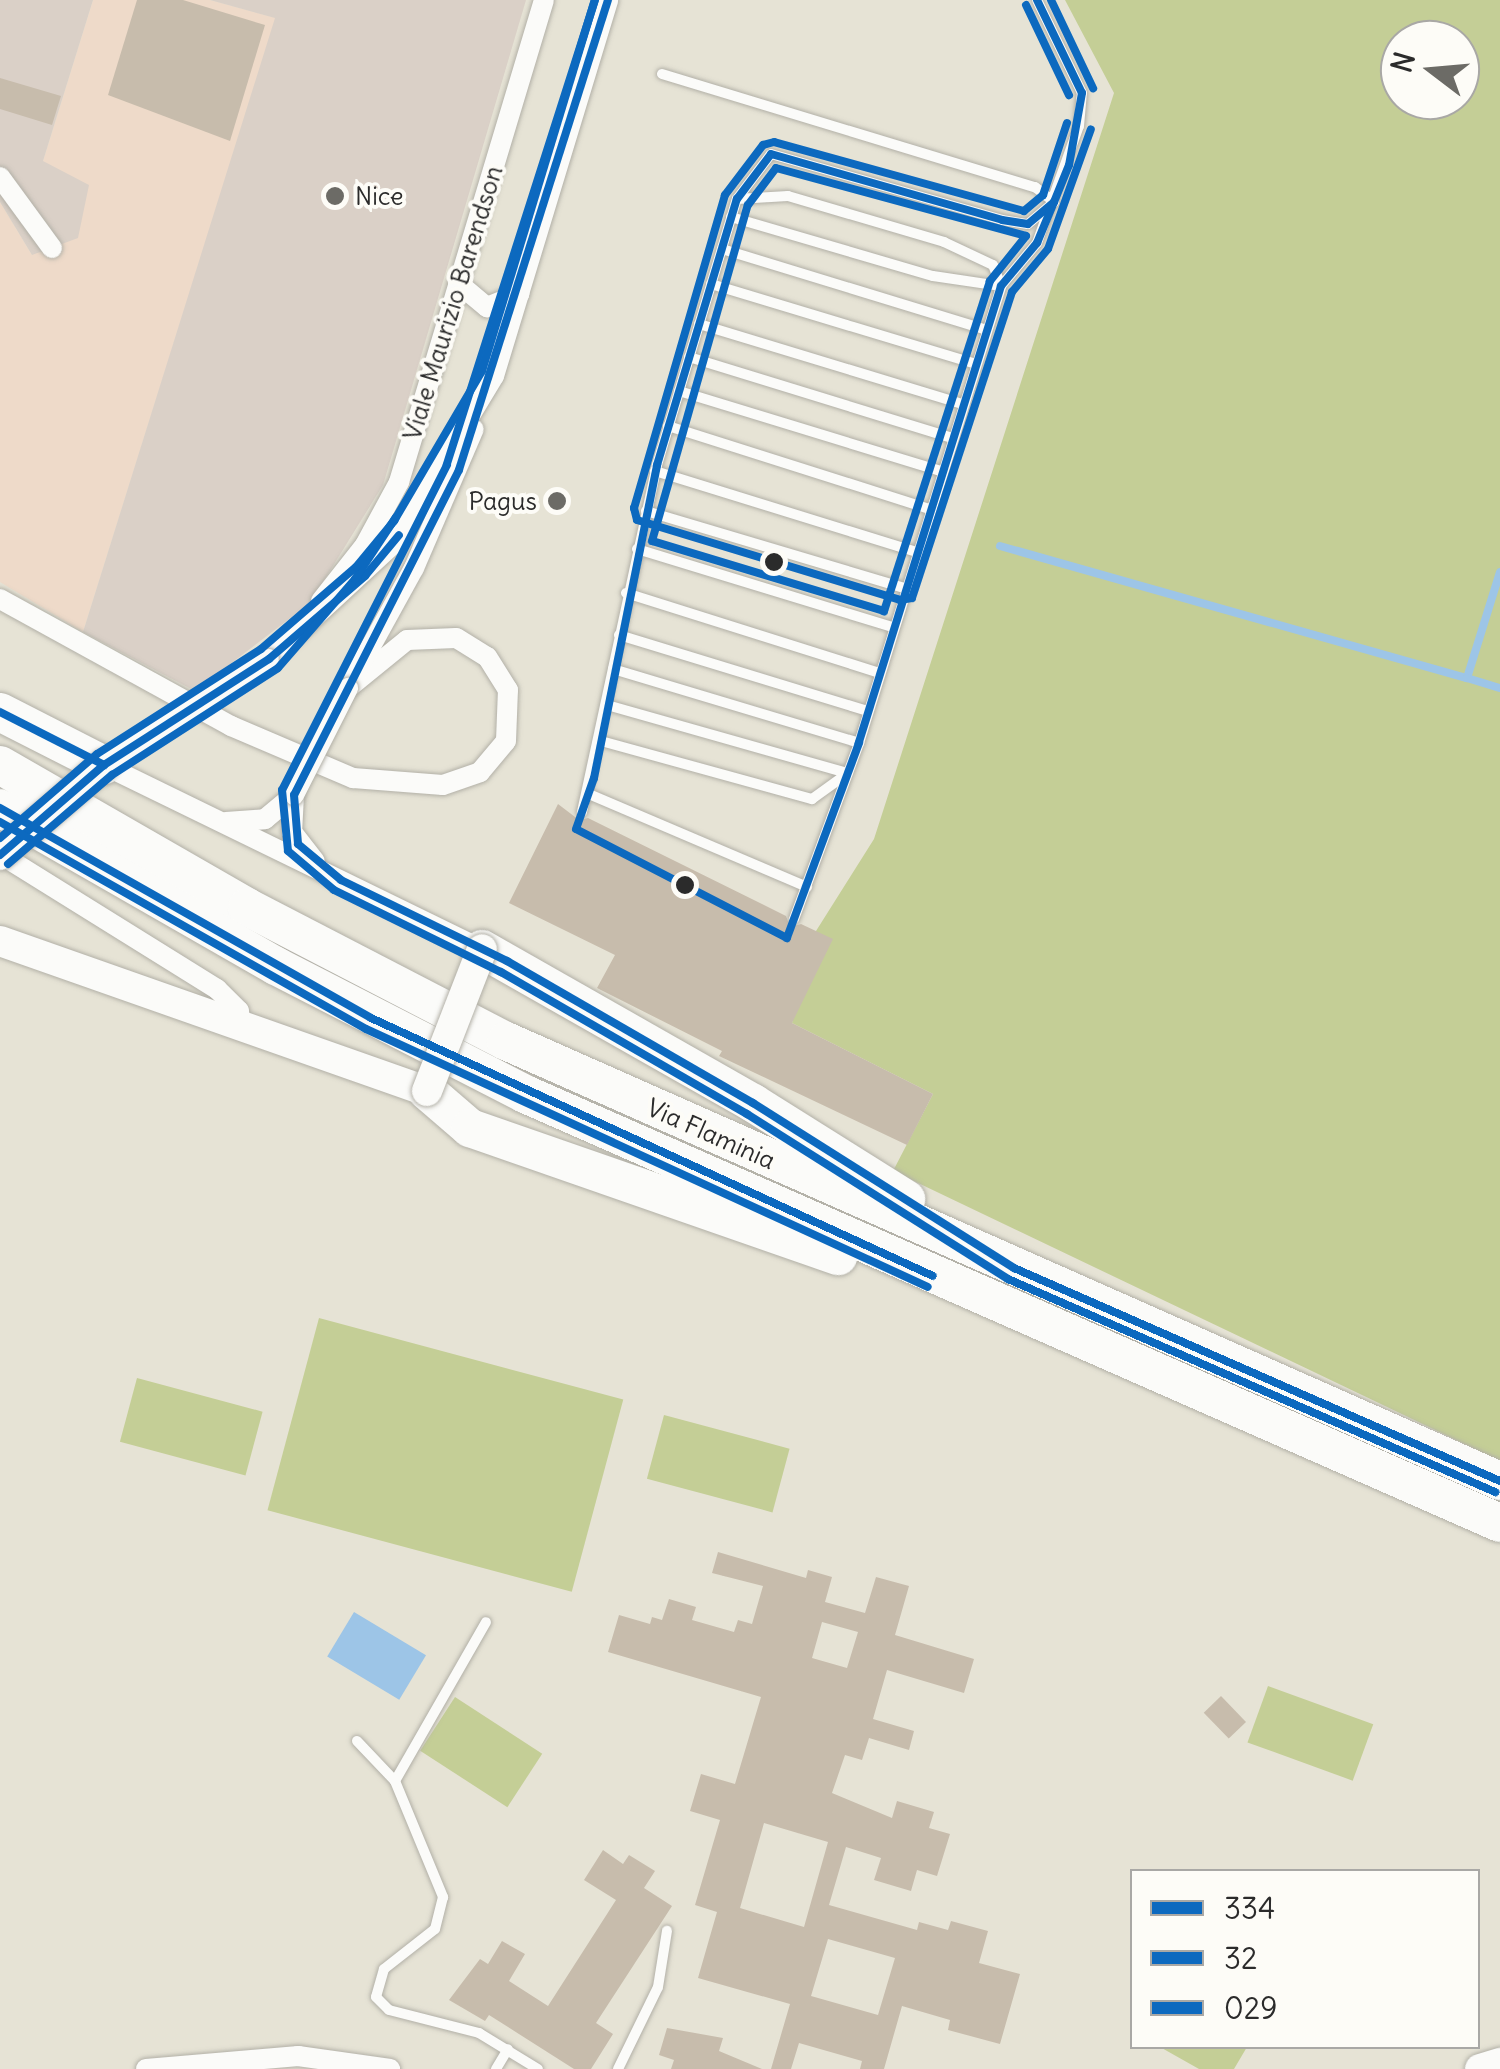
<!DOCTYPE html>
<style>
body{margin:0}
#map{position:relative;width:1500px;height:2069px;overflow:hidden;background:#e6e3d5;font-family:Delius,sans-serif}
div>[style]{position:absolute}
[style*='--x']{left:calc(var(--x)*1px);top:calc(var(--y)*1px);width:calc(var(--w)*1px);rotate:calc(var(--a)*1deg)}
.built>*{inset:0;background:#eedac9}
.industrial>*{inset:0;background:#dad0c7}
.green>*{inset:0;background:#c4ce96;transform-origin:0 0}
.water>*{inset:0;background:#9dc5e7;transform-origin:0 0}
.stream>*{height:8px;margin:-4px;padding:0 4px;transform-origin:4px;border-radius:4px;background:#9dc5e7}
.building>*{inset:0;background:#c7bcac;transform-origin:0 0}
.roads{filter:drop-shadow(0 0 2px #b2b0a7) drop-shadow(0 0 2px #b2b0a7)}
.lane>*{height:10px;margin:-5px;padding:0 5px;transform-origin:5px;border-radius:5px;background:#fbfbf9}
.street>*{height:20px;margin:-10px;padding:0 10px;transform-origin:10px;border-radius:10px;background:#fbfbf9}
.secondary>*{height:30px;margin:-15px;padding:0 15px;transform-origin:15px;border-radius:15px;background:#fbfbf9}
.highway>*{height:38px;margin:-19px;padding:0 19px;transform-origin:19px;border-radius:19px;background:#fbfbf9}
.bridges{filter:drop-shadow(0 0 2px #b2b0a7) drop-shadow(0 0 2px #b2b0a7)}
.street-bridge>*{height:20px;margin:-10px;padding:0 10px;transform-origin:10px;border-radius:10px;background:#fbfbf9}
.secondary-bridge>*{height:30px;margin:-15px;padding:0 15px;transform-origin:15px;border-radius:15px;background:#fbfbf9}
.bus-1>*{height:8px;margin:-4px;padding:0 4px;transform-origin:4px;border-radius:4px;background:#0c69bf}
.bus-2>*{height:8px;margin:-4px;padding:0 4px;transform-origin:4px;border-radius:4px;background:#0c69bf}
.bus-3>*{height:8px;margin:-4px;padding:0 4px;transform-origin:4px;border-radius:4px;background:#0c69bf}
.dots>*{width:28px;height:28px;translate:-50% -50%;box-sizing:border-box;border:5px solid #fdfcf7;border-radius:50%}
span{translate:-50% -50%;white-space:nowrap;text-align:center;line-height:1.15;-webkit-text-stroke:8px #fdfcf7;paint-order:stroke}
.poi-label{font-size:25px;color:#2b2b2b}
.left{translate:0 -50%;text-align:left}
.right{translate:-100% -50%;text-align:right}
.street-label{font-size:25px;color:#2b2b2b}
.legend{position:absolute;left:1130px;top:1869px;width:350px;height:180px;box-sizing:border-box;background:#fdfcf7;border:2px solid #a9a8a5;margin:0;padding:12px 18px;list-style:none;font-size:30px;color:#2b2b2b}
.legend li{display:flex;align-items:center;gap:20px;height:50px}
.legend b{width:50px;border:2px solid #a9a8a5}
.north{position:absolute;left:1380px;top:20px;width:100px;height:100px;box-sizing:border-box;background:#fdfcf7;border:2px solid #a9a8a5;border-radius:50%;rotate:286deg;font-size:28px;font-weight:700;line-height:40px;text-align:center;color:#2b2b2b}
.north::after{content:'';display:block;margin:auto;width:35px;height:45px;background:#6c6b66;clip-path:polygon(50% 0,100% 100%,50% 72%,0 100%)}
</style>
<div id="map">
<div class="built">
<div style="clip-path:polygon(93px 0,210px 0,276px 18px,83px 632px,0 582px,0 202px,32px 255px,43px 161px)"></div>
</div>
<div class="industrial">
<div style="clip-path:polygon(0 0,93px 0,43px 161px,89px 185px,78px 238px,32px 255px,0 202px)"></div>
<div style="clip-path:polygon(210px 0,526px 0,383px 485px,310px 603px,195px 691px,83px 632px,275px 18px)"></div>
</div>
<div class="green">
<div style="clip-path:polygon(evenodd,1065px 0,1500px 0,1500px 1461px,893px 1171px,933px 1094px,792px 1023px,816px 931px,874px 839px,1114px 93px,1065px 0,1400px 40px,1460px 40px,1460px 100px,1400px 100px,1400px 40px)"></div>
<div style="left:319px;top:1318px;width:315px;height:199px;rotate:15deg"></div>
<div style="left:137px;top:1378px;width:130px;height:66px;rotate:15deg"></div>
<div style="left:664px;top:1415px;width:130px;height:66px;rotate:15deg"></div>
<div style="left:1268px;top:1686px;width:112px;height:60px;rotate:20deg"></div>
<div style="left:455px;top:1697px;width:104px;height:64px;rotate:33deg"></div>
<div style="clip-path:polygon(1160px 2047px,1159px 2047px,1247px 2047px,1234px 2069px,1199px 2069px)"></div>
</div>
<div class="water">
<div style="left:354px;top:1612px;width:84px;height:52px;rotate:31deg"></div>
</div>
<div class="stream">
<div style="--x:1000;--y:546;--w:485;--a:15.8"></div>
<div style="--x:1467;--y:678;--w:111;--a:-72.7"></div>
<div style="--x:1467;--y:678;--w:34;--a:17"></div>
</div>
<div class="building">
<div style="clip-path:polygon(137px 0,183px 0,265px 25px,230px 141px,108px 95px)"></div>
<div style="clip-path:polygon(0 78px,61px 96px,52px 125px,0 109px)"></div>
<div style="clip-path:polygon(558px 804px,579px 820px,588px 818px,786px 916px,790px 927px,801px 924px,833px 939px,792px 1023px,933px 1094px,907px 1145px,719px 1056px,722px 1051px,597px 988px,615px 955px,509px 903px)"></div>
<div style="clip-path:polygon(evenodd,718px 1552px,806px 1578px,808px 1570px,832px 1577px,825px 1602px,865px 1613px,876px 1577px,909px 1586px,895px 1635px,974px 1659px,964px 1693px,887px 1670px,873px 1719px,914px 1731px,909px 1750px,869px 1738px,862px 1760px,845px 1755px,832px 1793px,892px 1818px,897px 1801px,934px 1812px,929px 1828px,950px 1834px,937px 1876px,917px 1870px,911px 1891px,874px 1880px,881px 1858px,846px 1847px,829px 1905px,917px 1930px,919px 1922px,948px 1930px,951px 1921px,988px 1931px,979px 1963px,1020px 1974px,1000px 2044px,948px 2030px,950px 2020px,902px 2006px,884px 2069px,860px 2069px,862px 2061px,799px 2043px,791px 2069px,771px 2069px,790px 2004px,698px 1978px,717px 1912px,695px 1905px,720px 1820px,690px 1811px,701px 1774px,735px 1784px,761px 1697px,608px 1652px,619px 1615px,650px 1624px,652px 1617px,662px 1620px,669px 1599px,696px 1607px,692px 1620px,734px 1632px,738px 1620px,752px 1624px,763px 1586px,712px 1573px,718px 1552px,822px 1622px,858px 1632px,847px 1668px,812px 1658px,822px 1622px,718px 1552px,764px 1823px,828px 1842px,804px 1927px,740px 1908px,764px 1823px,718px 1552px,828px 1939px,895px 1958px,878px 2015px,811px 1996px,828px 1939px)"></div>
<div style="left:1221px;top:1696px;width:36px;height:24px;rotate:46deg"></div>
<div style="clip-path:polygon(603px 1850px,623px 1864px,629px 1855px,655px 1871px,644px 1888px,672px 1906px,596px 2023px,613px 2034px,591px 2069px,574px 2069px,489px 2015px,485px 2021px,449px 2000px,480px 1959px,488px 1964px,502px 1941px,525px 1954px,509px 1981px,548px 2006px,616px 1900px,584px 1880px)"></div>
<div style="clip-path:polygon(667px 2028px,723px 2038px,719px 2051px,762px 2069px,671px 2069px,674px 2060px,659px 2055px)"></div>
</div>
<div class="roads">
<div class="lane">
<div style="--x:662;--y:74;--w:390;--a:16.9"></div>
<div style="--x:1035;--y:187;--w:24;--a:38"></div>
<div style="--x:737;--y:199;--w:51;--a:-3.4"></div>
<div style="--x:788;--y:196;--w:163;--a:16.4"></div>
<div style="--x:944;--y:242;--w:54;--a:25.1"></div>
<div style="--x:993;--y:265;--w:22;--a:69"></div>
<div style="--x:731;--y:217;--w:210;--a:16.3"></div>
<div style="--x:933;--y:276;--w:69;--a:8.4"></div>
<div style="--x:722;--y:249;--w:277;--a:17"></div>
<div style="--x:711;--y:284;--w:277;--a:16.8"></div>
<div style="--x:699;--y:324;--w:276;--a:16.9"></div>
<div style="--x:689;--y:357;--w:275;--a:17.1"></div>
<div style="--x:679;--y:391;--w:274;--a:17"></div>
<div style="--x:668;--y:426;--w:275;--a:17.6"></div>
<div style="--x:655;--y:471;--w:273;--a:17.2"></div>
<div style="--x:646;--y:511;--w:269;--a:16.6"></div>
<div style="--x:637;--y:549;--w:267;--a:17"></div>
<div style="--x:626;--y:593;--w:265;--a:17.5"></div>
<div style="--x:619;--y:635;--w:260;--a:17"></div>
<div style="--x:613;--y:669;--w:257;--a:16.7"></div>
<div style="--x:607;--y:705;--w:250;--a:15.8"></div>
<div style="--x:601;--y:741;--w:219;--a:15.4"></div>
<div style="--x:812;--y:799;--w:44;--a:-35.8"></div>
<div style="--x:589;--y:794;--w:237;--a:23.1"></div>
<div style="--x:582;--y:812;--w:355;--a:-77.8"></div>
<div style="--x:657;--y:465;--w:278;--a:-73.3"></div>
<div style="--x:737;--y:199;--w:56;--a:-52.9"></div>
<div style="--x:771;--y:154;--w:240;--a:15.9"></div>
<div style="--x:1002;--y:220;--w:26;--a:9"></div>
<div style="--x:1028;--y:224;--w:34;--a:-40"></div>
<div style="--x:794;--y:919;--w:188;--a:-69.7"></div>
<div style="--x:859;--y:743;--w:479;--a:-72.7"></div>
<div style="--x:1001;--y:286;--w:56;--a:-50.1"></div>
<div style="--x:1037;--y:243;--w:124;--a:-70.3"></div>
<div style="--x:1079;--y:126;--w:33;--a:-85"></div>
<div style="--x:1082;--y:93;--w:103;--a:-115.8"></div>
<div style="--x:357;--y:1741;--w:55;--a:46.5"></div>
<div style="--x:395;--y:1781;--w:126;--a:67.5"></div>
<div style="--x:443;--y:1897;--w:33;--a:104"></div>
<div style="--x:435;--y:1929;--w:65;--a:141.9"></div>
<div style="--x:384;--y:1969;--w:29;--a:106"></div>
<div style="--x:376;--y:1997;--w:18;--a:45"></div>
<div style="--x:389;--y:2010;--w:93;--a:14.3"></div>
<div style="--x:479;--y:2033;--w:69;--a:31.4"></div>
<div style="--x:395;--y:1781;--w:183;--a:-60.2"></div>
<div style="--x:496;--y:2069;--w:23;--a:-59"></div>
<div style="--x:618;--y:2069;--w:91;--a:-64"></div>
<div style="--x:658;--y:1987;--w:57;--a:-80.9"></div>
</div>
<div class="street">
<div style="--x:0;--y:177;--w:88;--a:53.8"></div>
<div style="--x:458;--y:283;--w:38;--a:40"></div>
<div style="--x:487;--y:307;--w:35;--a:-22"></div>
<div style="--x:0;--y:599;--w:264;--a:28.8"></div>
<div style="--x:231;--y:726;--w:133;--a:23.1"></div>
<div style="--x:353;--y:778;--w:90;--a:4.4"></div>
<div style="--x:443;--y:785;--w:39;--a:-19"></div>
<div style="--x:480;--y:772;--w:40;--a:-50"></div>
<div style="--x:506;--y:741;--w:51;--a:-87.8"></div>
<div style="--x:508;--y:690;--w:39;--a:-122"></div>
<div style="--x:487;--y:657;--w:36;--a:-148"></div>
<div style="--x:456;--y:638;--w:49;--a:177.7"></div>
<div style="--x:407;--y:640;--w:76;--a:140.9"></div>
<div style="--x:321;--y:601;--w:71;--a:-51.8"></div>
<div style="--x:365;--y:545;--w:72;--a:-61.6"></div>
<div style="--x:399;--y:482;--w:503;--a:-73.26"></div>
<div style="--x:269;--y:659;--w:168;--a:-42.8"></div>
<div style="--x:392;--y:545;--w:197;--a:-58.9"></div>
<div style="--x:494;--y:376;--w:393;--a:-73.1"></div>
<div style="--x:354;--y:677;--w:124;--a:-61.2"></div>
<div style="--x:414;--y:568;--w:151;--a:-66.7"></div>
<div style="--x:104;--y:765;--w:420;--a:26"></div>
<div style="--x:294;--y:795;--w:37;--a:93"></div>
<div style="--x:292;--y:832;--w:37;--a:52"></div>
<div style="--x:226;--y:822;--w:39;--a:-4"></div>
<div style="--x:265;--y:819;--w:38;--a:-40"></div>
<div style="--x:0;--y:854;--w:256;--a:31.9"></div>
<div style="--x:217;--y:989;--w:31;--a:45"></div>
<div style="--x:239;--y:1011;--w:12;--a:85"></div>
<div style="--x:146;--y:2069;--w:153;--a:-4.9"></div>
<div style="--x:298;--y:2056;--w:93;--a:8"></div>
</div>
<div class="secondary">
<div style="--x:0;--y:941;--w:453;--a:19.4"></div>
<div style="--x:1480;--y:2069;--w:21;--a:-17"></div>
</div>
<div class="highway">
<div style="--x:0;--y:712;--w:117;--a:27"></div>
<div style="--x:0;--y:765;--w:285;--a:29.9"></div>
<div style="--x:247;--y:907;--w:292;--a:27.4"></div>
<div style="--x:506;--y:1041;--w:1087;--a:23.88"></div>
<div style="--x:0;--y:808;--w:318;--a:29.8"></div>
<div style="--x:276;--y:966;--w:280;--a:27.2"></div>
<div style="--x:525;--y:1094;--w:1065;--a:23.75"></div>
<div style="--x:482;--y:949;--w:312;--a:29.6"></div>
<div style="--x:753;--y:1103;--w:181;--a:32.1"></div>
<div style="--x:427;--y:1091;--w:57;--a:40.7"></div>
<div style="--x:470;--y:1128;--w:390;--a:19.2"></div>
</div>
</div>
<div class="bridges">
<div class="street-bridge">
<div style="--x:104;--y:765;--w:196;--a:-32.7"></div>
<div style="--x:294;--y:795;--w:120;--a:-63.2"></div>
</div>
<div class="secondary-bridge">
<div style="--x:0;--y:855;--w:138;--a:-40.9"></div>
<div style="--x:427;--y:1091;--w:152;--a:-68.8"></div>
</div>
</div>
<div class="bus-1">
<div style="--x:608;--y:0;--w:493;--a:107.6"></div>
<div style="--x:459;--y:470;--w:364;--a:116.9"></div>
<div style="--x:294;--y:795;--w:49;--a:85.3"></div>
<div style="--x:298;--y:844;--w:56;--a:39.9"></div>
<div style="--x:341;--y:880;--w:185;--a:26"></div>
<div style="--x:507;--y:961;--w:284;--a:30"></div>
<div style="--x:753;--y:1103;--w:309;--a:32.3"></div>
<div style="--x:1014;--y:1268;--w:531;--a:23.67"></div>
<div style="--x:1037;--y:0;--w:103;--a:64.2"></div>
<div style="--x:1082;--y:93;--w:73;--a:100.2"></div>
<div style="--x:1069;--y:165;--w:40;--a:112"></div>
<div style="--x:771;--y:154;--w:240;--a:15.9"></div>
<div style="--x:1002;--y:220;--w:26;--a:9"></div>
<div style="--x:1028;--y:224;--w:34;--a:-40"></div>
<div style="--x:1054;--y:202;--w:44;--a:112.5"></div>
<div style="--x:1037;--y:243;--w:56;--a:129.9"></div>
<div style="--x:1001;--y:286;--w:479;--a:107.3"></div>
<div style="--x:859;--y:743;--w:208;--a:110.3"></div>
<div style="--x:787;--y:938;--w:237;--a:-152.7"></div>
<div style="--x:576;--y:829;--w:54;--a:-70.6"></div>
<div style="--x:594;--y:778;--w:319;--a:-78.6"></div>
<div style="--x:657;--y:465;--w:278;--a:-73.3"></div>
<div style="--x:737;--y:199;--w:56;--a:-52.9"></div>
<div style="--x:0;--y:712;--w:117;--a:27"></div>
<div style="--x:0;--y:808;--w:426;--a:29.5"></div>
<div style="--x:371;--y:1018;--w:618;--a:24.66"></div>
<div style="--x:0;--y:855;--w:138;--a:-40.9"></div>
<div style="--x:104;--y:765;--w:196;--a:-32.7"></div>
<div style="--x:269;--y:659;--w:127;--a:-40.8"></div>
<div style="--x:365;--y:576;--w:53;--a:-50.3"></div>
</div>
<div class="bus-2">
<div style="--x:595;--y:0;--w:488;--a:107.7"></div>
<div style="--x:447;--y:465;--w:364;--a:116.9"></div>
<div style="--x:282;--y:790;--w:61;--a:84.4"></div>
<div style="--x:288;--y:851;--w:60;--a:40.3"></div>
<div style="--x:334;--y:890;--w:186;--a:26.2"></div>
<div style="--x:501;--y:972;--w:284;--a:30"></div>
<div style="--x:747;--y:1114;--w:309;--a:32.3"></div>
<div style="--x:1008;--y:1279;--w:532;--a:23.62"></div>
<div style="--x:776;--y:168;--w:259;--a:15.2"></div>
<div style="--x:1026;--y:236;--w:58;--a:128.7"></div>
<div style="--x:990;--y:281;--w:347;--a:107.8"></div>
<div style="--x:884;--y:611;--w:242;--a:-163.2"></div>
<div style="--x:652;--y:541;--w:349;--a:-74.1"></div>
<div style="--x:748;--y:205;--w:46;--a:-52.9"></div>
<div style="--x:0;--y:822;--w:420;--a:29.5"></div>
<div style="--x:366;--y:1029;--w:618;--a:24.66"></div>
<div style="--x:8;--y:864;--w:137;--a:-40.6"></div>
<div style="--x:112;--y:775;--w:197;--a:-32.8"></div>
<div style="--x:278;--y:668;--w:118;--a:-49.1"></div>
<div style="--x:355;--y:579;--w:74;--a:-56.5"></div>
</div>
<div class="bus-3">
<div style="--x:1051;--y:0;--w:98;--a:64.5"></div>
<div style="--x:1026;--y:5;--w:100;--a:64.5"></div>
<div style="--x:1067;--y:123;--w:76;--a:108.4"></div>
<div style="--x:1043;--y:195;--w:25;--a:140"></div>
<div style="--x:1024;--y:211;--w:259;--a:-164.6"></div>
<div style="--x:774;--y:142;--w:11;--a:165"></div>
<div style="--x:763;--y:145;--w:63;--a:127.2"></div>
<div style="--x:725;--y:195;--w:326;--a:106.2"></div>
<div style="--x:634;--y:508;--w:12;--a:76"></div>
<div style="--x:637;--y:520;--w:275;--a:16.9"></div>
<div style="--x:900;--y:600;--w:12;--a:-9"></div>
<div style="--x:912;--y:598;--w:322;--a:-71.9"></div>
<div style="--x:1012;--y:292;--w:56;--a:-50.1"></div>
<div style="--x:1048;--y:249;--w:127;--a:-70.3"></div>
<div style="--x:0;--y:838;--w:128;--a:-40.9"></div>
<div style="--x:97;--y:754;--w:195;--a:-32.6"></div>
<div style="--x:261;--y:649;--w:125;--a:-40.8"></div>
<div style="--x:356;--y:567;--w:60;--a:-50.4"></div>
<div style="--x:394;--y:521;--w:174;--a:-59.6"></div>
<div style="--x:482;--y:371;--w:388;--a:-73.1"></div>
</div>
<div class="dots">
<div style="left:335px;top:196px;background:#6c6b66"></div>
<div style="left:557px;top:501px;background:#6c6b66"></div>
<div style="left:774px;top:562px;background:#2b2b2b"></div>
<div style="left:685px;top:885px;background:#2b2b2b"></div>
</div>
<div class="poi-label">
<span class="left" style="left:355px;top:196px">Nice</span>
<span class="right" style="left:537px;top:501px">Pagus</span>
</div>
<div class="street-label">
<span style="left:453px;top:303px;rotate:-73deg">Viale Maurizio Barendson</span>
<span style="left:711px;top:1134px;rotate:24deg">Via Flaminia</span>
</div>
<ul class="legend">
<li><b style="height:12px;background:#0c69bf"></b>334</li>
<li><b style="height:12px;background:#0c69bf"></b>32</li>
<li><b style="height:12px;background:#0c69bf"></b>029</li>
</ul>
<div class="north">N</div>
</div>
